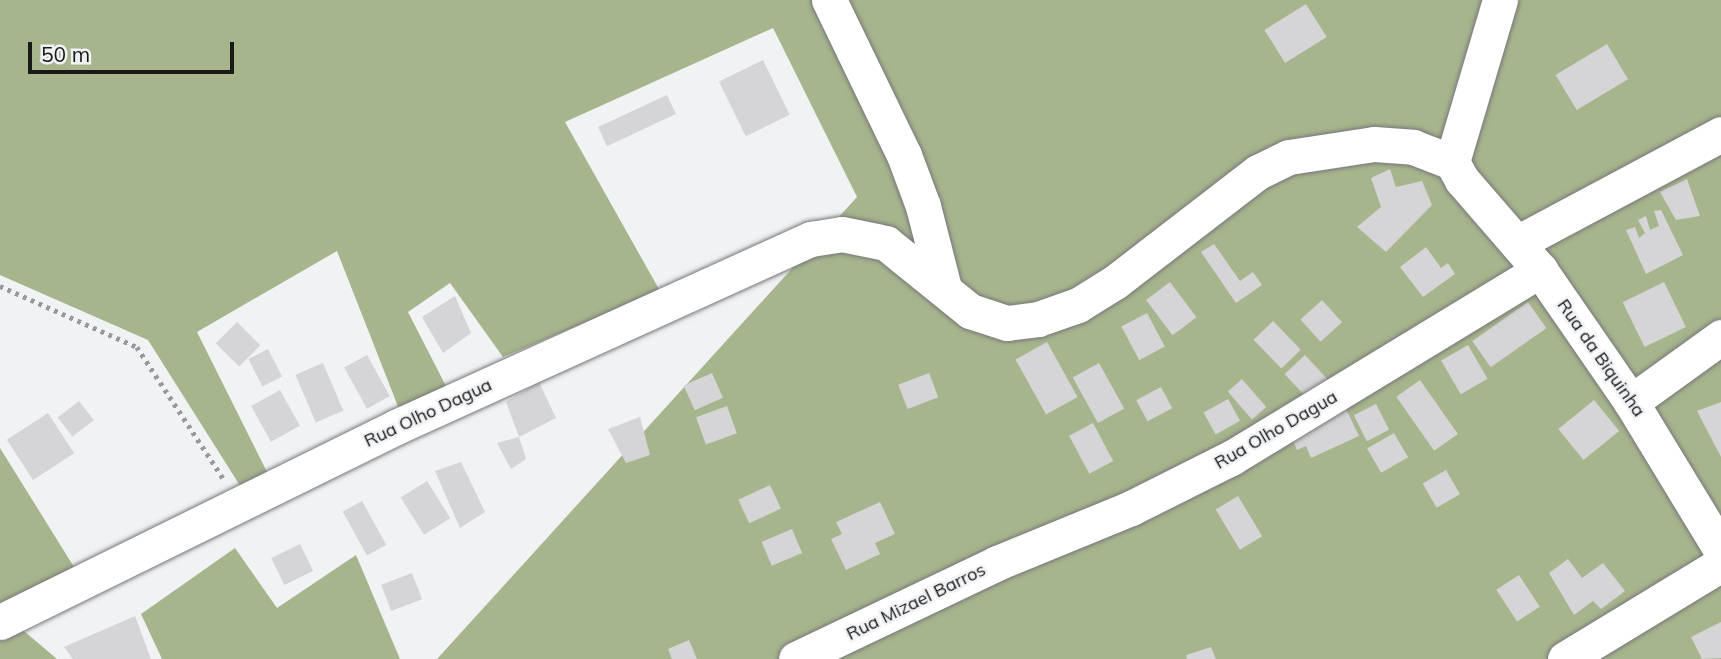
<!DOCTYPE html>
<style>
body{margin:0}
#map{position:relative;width:1721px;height:659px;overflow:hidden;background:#f1f2f4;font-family:Mulish,sans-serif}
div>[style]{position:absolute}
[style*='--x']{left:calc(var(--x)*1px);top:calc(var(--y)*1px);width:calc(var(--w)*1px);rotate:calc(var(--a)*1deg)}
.forest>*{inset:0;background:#a7b58d}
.building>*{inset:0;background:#d5d4d6;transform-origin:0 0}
.path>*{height:4.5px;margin-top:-2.25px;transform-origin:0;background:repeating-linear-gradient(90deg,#98989a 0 3.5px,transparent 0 8.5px)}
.roads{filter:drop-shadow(0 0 2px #767779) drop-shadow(0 0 2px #767779)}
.minor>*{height:35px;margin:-17.5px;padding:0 17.5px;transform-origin:17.5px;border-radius:17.5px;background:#fff}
span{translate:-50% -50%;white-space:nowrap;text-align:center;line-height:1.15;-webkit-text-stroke:5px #f1f2f4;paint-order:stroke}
.street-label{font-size:18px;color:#19191a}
.scale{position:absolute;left:28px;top:42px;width:206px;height:32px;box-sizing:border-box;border:4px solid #19191a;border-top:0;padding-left:9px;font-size:21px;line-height:24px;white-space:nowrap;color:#19191a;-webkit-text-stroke:5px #f1f2f4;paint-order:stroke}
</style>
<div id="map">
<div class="forest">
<div style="clip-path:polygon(0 0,1721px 0,1721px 659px,437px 659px,857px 197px,773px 28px,565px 122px,660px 291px,503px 357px,450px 283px,408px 312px,450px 394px,401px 414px,337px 251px,197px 332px,271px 480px,244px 492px,148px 340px,0 275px)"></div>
<div style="clip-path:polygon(0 448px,79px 575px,5px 615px,57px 659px,0 659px)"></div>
<div style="clip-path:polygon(235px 548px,277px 608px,356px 555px,400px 659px,162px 659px,141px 614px)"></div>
</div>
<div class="building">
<div style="left:1306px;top:4px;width:39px;height:49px;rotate:58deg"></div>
<div style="left:1607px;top:44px;width:41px;height:60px;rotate:59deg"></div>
<div style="left:763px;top:60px;width:61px;height:49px;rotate:64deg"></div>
<div style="left:667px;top:95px;width:21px;height:76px;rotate:65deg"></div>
<div style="clip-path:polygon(1390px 169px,1396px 187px,1422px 181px,1432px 205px,1386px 252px,1357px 227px,1381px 207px,1371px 178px)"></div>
<div style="clip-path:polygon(1687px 179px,1700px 216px,1676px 220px,1660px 192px)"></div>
<div style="clip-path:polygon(1661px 210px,1683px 255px,1646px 274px,1626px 230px,1635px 227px,1639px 238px,1645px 233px,1638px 220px,1646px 216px,1650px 230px,1659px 226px,1654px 211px)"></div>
<div style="clip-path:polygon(1214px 244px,1240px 281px,1253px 272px,1262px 285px,1236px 303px,1201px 252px)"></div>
<div style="clip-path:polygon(1426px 247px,1441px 268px,1448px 263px,1455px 274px,1423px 297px,1400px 267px)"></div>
<div style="left:1170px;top:282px;width:44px;height:30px;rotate:53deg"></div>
<div style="left:1664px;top:282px;width:50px;height:46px;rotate:64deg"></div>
<div style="clip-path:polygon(455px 296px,471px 333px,443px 353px,422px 317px)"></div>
<div style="left:1322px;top:300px;width:30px;height:29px;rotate:48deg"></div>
<div style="left:1528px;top:302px;width:32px;height:68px;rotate:55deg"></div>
<div style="left:1147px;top:313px;width:38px;height:29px;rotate:62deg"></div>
<div style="left:1273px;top:321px;width:40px;height:27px;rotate:46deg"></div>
<div style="left:237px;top:322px;width:33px;height:30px;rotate:45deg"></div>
<div style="left:1047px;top:342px;width:63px;height:36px;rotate:61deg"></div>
<div style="left:1468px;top:345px;width:39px;height:31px;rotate:60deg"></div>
<div style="left:268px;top:349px;width:31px;height:22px;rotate:63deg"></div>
<div style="left:367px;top:355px;width:47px;height:26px;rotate:61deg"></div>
<div style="left:1305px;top:355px;width:42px;height:28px;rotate:47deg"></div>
<div style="left:323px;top:363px;width:52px;height:30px;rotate:67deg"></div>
<div style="left:1099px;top:363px;width:52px;height:30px;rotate:61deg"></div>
<div style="left:712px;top:373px;width:27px;height:31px;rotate:66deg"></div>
<div style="left:929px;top:373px;width:26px;height:33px;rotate:69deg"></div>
<div style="left:1242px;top:379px;width:37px;height:19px;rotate:49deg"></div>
<div style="left:1420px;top:380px;width:66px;height:29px;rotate:55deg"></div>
<div style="clip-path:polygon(539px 382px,556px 418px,519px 437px,506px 402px)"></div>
<div style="left:1161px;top:387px;width:24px;height:28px;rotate:62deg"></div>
<div style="left:280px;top:390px;width:41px;height:33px;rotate:61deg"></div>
<div style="left:1228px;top:399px;width:25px;height:28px;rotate:61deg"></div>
<div style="left:1594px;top:400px;width:40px;height:46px;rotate:51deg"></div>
<div style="left:79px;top:401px;width:24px;height:27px;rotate:52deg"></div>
<div style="clip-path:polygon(1721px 402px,1721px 457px,1697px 411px)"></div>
<div style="left:1376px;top:404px;width:29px;height:25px;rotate:63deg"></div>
<div style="left:727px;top:406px;width:29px;height:33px;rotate:70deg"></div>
<div style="clip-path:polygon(1346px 409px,1359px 436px,1311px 458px,1306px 446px,1297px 450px,1290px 434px)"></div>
<div style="left:48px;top:413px;width:48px;height:49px;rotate:57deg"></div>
<div style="clip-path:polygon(640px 417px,650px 455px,626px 463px,608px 429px)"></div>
<div style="left:1093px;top:423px;width:43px;height:27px;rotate:62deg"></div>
<div style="left:1394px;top:433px;width:28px;height:31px;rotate:60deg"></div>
<div style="clip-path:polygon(519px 437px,526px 459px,511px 469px,497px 443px)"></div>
<div style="clip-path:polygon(461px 462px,485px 512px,460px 528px,435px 471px)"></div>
<div style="left:1446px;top:470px;width:28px;height:27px;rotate:60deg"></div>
<div style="left:427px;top:481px;width:44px;height:31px;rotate:58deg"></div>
<div style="left:770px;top:485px;width:26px;height:35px;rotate:65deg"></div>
<div style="left:1238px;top:496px;width:47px;height:26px;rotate:59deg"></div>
<div style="left:362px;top:501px;width:50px;height:22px;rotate:61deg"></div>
<div style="clip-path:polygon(880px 502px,895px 534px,875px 543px,880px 554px,846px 570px,831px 539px,842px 534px,836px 522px)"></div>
<div style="left:792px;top:529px;width:26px;height:33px;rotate:67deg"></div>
<div style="left:300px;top:544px;width:30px;height:32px;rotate:64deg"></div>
<div style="clip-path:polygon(1568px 559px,1582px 578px,1603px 563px,1625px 591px,1601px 609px,1593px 601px,1574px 615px,1549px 573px)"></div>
<div style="left:412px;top:573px;width:28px;height:33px;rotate:69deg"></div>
<div style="left:1519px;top:575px;width:38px;height:27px;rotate:57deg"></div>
<div style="clip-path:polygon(135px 616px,151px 659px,73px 659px,64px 647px)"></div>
<div style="clip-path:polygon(1721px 622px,1721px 658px,1702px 659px,1691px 637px)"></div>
<div style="clip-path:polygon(689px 640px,697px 659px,672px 659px,668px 649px)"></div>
<div style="clip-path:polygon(1211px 647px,1216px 659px,1187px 659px,1186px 655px)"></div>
</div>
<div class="path">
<div style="--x:0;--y:286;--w:150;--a:24"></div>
<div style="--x:137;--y:347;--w:157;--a:56.7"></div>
</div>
<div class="roads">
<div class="minor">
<div style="--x:829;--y:0;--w:172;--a:64.2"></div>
<div style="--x:904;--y:155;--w:54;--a:69.6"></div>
<div style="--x:923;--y:206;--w:85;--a:75.6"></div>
<div style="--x:1452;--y:162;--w:169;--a:-73.5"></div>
<div style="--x:1517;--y:243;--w:231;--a:-28.1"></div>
<div style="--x:1631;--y:402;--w:111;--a:-35.8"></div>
<div style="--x:0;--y:622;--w:441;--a:-26.2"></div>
<div style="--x:396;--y:427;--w:456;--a:-24.4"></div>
<div style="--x:811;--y:239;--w:31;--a:-9"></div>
<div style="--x:842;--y:234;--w:45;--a:11.6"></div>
<div style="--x:886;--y:243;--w:108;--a:39"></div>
<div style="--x:970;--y:311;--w:39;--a:18"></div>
<div style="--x:1007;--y:323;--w:31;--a:-7"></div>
<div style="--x:1038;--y:319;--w:42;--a:-19.3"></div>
<div style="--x:1078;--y:305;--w:44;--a:-31.9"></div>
<div style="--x:1115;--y:282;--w:180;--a:-37.6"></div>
<div style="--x:1258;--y:172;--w:34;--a:-26"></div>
<div style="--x:1289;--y:157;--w:86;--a:-8.7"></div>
<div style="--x:1374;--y:144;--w:39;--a:4"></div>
<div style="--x:1413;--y:147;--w:42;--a:21"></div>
<div style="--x:1452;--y:162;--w:21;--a:61"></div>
<div style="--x:1462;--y:180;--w:119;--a:49.1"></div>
<div style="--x:1540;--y:270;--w:160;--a:55.4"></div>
<div style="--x:1631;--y:402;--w:173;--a:58.7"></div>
<div style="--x:796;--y:659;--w:223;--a:-25.5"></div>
<div style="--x:997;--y:563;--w:145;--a:-22.3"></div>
<div style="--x:1131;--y:508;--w:112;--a:-26.6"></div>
<div style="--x:1231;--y:458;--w:362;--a:-31.3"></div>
<div style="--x:1565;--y:659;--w:183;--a:-31.3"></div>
</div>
</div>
<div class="street-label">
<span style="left:1601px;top:358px;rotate:55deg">Rua da Biquinha</span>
<span style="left:428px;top:413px;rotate:-25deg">Rua Olho Dagua</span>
<span style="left:1276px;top:430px;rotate:-30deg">Rua Olho Dagua</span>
<span style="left:916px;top:602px;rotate:-26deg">Rua Mizael Barros</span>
</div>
<div class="scale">50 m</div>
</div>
